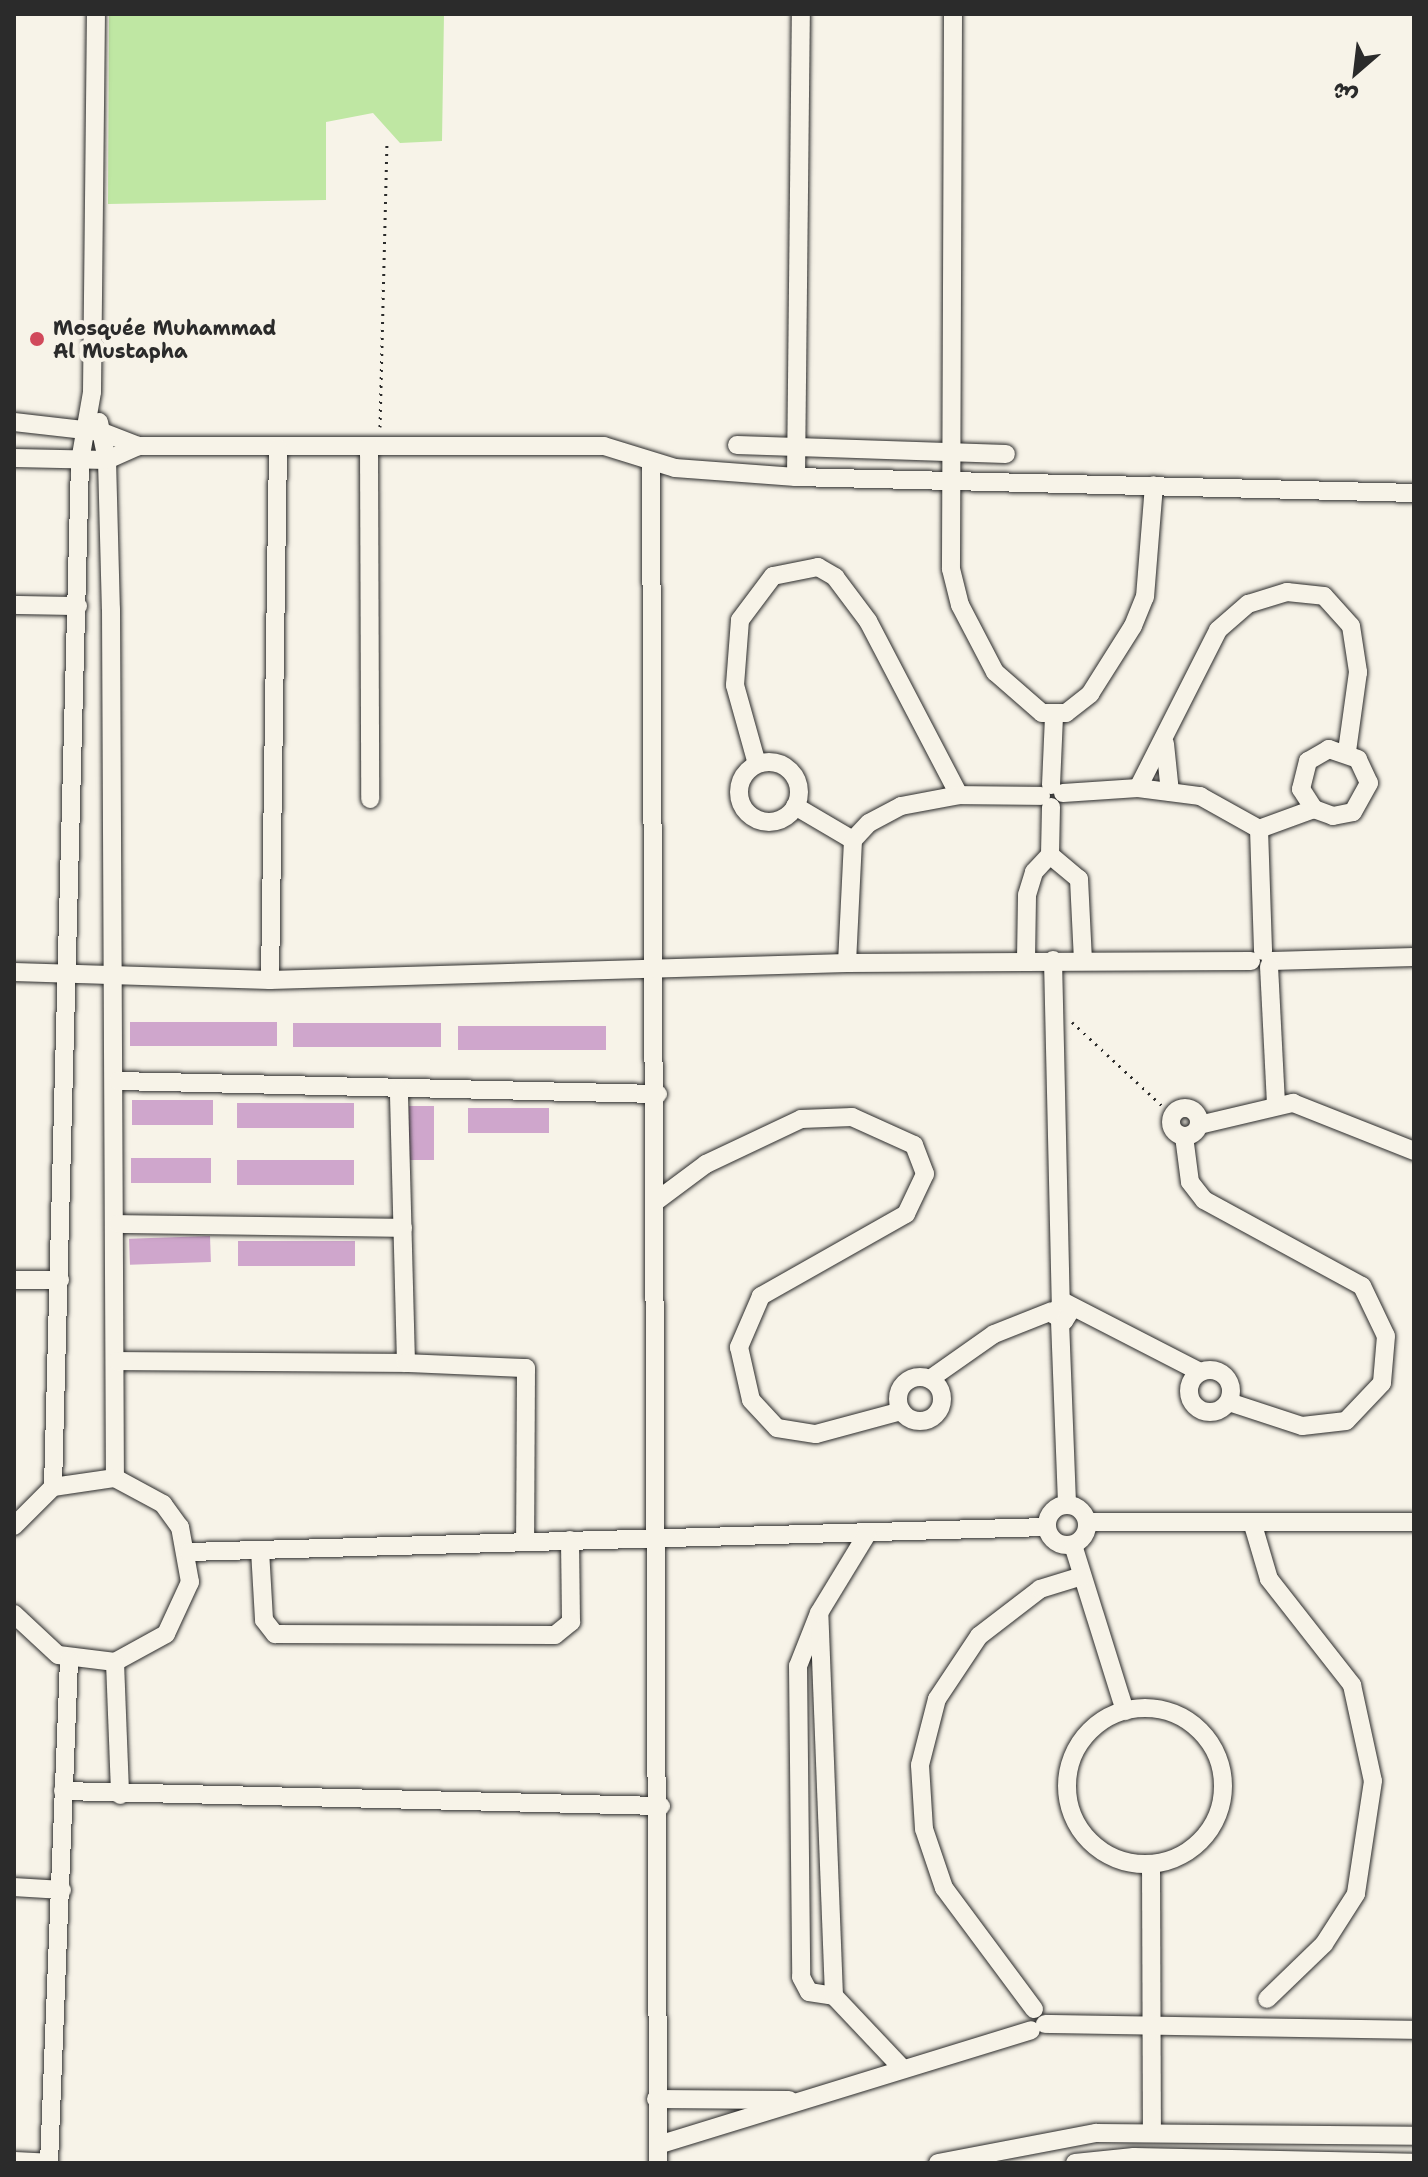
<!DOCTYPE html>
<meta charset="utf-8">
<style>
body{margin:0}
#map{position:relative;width:1428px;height:2177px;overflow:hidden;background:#f7f3e8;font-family:"Shantell Sans","Playpen Sans Arabic",sans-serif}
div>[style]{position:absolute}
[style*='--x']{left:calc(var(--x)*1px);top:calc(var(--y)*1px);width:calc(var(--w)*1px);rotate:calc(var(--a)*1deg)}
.green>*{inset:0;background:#bfe7a3}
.building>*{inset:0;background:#cfa6cc;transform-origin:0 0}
.path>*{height:3px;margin-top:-1.5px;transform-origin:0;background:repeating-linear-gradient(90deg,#2b2b2b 0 2px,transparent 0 8px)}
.roads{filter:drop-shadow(0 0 2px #2b2b2b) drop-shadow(0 0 2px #2b2b2b)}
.minor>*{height:18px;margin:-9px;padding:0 9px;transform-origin:9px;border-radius:9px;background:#f7f3e8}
.minor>.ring{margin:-9px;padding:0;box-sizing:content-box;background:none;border:18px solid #f7f3e8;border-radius:50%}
.dots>*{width:22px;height:22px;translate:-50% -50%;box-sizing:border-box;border:4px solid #f7f3e8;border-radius:50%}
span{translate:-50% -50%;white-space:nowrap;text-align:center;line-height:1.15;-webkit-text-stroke:8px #f7f3e8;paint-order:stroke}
.poi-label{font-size:20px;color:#2b2b2b;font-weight:700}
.left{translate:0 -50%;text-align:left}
.frame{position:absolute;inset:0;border:16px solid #2b2b2b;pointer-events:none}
.north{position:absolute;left:1316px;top:32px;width:80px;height:80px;-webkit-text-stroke:6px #f7f3e8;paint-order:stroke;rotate:208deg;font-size:22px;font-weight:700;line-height:32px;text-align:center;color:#2b2b2b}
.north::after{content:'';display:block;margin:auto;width:28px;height:36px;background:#2b2b2b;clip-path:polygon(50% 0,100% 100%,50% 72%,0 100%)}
</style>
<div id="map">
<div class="green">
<div style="clip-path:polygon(109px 14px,444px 14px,442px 141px,400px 143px,373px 113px,326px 122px,326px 200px,108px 204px)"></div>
</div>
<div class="building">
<div style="left:130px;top:1022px;width:147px;height:24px"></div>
<div style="left:293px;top:1023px;width:148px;height:24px"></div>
<div style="left:458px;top:1026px;width:148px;height:24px"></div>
<div style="left:132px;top:1100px;width:81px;height:25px"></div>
<div style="left:237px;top:1103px;width:117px;height:25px"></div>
<div style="left:409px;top:1106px;width:25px;height:54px"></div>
<div style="left:468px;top:1108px;width:81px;height:25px"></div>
<div style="left:131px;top:1158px;width:80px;height:25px"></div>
<div style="left:237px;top:1160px;width:117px;height:25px"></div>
<div style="left:210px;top:1236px;width:26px;height:81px;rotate:88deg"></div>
<div style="left:238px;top:1241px;width:117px;height:25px"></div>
</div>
<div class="path">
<div style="--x:380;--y:427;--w:284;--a:-88.6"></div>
<div style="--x:1072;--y:1022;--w:137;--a:42.9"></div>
</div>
<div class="roads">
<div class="minor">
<div style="--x:953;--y:14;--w:555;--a:90.21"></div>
<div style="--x:951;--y:569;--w:37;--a:76"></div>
<div style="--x:960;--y:605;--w:76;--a:62.4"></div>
<div style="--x:995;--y:672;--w:62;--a:41.1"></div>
<div style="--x:1042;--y:713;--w:24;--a:0"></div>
<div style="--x:1066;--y:713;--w:31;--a:-38"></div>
<div style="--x:1090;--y:694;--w:80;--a:-57.7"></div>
<div style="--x:1133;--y:626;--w:31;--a:-68"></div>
<div style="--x:1145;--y:597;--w:112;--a:-85.4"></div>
<div style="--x:14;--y:422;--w:89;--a:6.5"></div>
<div style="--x:102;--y:432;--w:40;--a:21"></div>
<div style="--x:139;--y:446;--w:465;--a:0"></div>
<div style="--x:604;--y:446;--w:74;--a:17.2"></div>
<div style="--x:675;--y:468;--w:121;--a:4.3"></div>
<div style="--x:796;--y:477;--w:618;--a:1.48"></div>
<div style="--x:99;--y:422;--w:39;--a:78"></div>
<div style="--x:107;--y:460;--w:149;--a:88.5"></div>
<div style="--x:111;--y:609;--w:869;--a:89.74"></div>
<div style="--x:737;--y:445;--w:269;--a:1.9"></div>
<div style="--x:369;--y:446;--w:353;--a:89.8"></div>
<div style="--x:14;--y:458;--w:93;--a:1.2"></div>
<div style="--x:107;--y:460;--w:35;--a:-24"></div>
<div style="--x:651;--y:463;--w:1700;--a:89.76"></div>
<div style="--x:796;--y:477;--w:463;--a:-89.4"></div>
<div style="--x:14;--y:605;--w:64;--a:0.9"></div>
<div style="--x:1165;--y:744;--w:48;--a:84.1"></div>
<div class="ring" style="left:739px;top:762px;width:42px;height:42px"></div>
<div style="--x:757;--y:764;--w:82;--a:-105.6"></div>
<div style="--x:735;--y:685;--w:65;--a:-85.6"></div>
<div style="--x:740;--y:620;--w:55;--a:-53.1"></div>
<div style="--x:773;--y:576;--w:46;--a:-11.3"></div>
<div style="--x:818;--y:567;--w:20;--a:30"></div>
<div style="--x:835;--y:577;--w:55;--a:53.1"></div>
<div style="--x:868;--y:621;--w:196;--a:62.4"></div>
<div style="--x:1051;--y:785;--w:68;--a:-87.5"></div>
<div style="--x:1138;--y:788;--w:177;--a:-63.1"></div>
<div style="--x:1218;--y:630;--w:40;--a:-41"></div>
<div style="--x:1248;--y:604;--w:41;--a:-17.1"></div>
<div style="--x:1287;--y:592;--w:37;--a:6"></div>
<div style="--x:1324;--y:596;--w:40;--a:48"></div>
<div style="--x:1351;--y:626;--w:47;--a:81.3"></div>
<div style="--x:1358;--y:672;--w:80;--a:97.9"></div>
<div style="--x:1063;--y:793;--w:75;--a:-3.8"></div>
<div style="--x:1138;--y:788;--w:63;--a:7.4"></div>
<div style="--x:1200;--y:796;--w:68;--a:29.2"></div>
<div style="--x:1259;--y:829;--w:122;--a:88.1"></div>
<div style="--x:795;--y:806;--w:67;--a:30.4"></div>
<div style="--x:1259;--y:829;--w:59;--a:-20"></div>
<div style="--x:1314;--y:809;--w:20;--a:20"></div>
<div style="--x:1333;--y:816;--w:20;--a:-11"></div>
<div style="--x:1353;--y:812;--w:33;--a:-61"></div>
<div style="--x:1369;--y:783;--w:26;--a:-115"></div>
<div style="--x:1358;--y:759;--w:31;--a:-161"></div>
<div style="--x:1329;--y:749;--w:24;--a:150"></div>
<div style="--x:1308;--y:761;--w:29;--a:104"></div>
<div style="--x:1301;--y:789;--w:24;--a:57"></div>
<div style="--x:1050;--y:855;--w:38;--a:40"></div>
<div style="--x:1079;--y:879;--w:82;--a:87.2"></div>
<div style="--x:1026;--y:960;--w:65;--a:-89.1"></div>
<div style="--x:1027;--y:895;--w:24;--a:-73"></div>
<div style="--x:1034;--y:872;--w:23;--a:-47"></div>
<div style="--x:1050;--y:855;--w:48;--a:-88.8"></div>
<div style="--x:1053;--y:960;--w:342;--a:88.7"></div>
<div style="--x:1271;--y:961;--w:143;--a:-1.6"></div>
<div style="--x:847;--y:963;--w:123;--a:-87.2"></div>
<div style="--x:853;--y:840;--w:23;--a:-47"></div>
<div style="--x:869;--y:823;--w:36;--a:-28"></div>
<div style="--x:901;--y:806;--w:59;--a:-10.7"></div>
<div style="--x:959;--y:795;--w:82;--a:0.7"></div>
<div style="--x:1269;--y:966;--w:137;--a:87.1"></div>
<div style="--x:14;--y:972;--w:256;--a:1.8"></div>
<div style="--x:270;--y:980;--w:577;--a:-1.69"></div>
<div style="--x:847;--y:963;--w:404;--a:-0.3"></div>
<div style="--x:270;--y:980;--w:532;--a:-89.14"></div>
<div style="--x:118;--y:1081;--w:540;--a:1.38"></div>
<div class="ring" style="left:1171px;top:1108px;width:10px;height:10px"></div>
<div style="--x:1199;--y:1125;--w:97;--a:-13.2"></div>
<div style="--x:1293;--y:1103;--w:130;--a:21.6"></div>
<div style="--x:1184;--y:1136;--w:46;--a:82.6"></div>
<div style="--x:1190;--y:1182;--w:23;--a:52"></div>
<div style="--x:1204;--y:1200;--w:180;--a:28.6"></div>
<div style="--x:1362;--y:1286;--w:55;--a:64.4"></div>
<div style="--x:1386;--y:1336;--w:47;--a:94.9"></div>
<div style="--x:1382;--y:1383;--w:52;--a:133.5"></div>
<div style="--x:1346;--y:1421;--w:44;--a:173.5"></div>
<div style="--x:1302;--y:1426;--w:77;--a:-161.8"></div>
<div style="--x:655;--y:1202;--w:64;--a:-36.7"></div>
<div style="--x:706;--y:1164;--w:105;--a:-25.3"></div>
<div style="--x:801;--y:1119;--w:51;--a:-2.2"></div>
<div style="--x:852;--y:1117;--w:68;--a:24.3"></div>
<div style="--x:914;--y:1145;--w:31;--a:69"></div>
<div style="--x:925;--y:1174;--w:44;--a:115.4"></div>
<div style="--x:906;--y:1214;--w:167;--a:150.5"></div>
<div style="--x:761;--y:1296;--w:56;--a:113.3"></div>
<div style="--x:739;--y:1347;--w:54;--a:77.2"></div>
<div style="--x:751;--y:1400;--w:38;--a:47"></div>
<div style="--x:777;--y:1428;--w:39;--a:9"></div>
<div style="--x:816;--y:1434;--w:88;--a:-15.1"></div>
<div style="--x:118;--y:1224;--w:285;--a:0.8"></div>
<div style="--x:14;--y:1280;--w:46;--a:0"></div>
<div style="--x:1071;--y:1310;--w:13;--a:122"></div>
<div style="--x:1064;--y:1321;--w:13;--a:-148"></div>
<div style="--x:1053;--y:1314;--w:16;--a:-47"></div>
<div style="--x:1064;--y:1302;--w:153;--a:27.2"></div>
<div style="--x:1060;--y:1321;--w:184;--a:87.8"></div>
<div style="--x:117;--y:1361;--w:289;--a:0.4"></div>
<div style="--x:406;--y:1363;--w:274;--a:-91.5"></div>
<div style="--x:406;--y:1363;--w:120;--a:2.4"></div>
<div style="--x:526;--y:1368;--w:174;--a:90.3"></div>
<div class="ring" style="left:1189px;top:1370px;width:24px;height:24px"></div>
<div class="ring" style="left:898px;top:1377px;width:26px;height:26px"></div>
<div style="--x:930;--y:1379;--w:78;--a:-35.1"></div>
<div style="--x:994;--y:1334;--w:62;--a:-21.6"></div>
<div style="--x:53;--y:1487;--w:1026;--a:-88.49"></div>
<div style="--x:80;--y:461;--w:70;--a:-80.1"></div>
<div style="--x:92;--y:392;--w:378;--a:-89.4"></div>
<div class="ring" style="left:1047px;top:1505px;width:22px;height:22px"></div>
<div style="--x:1087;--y:1522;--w:327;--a:0"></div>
<div style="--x:1253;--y:1525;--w:56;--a:73.5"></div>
<div style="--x:1269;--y:1579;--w:135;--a:51.9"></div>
<div style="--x:1352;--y:1685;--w:98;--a:77.7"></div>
<div style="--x:1373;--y:1781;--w:114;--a:98.6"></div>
<div style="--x:1356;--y:1894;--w:59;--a:122.6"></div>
<div style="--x:1324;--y:1944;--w:79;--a:136"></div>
<div style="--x:14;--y:1526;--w:55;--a:-45"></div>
<div style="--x:53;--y:1487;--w:63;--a:-8.3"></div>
<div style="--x:115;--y:1478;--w:55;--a:28.4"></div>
<div style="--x:163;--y:1504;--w:29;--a:54"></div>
<div style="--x:180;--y:1527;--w:56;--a:79.7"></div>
<div style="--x:190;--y:1582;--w:57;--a:114.8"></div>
<div style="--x:166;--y:1634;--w:58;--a:151.2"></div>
<div style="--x:115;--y:1662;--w:57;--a:-173"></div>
<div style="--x:58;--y:1655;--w:60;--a:-137"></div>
<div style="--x:1073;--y:1545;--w:174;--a:72.6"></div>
<div style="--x:260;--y:1550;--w:70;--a:86.7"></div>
<div style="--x:264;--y:1620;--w:18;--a:52"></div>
<div style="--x:275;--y:1634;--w:280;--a:0.2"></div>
<div style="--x:555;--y:1635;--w:21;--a:-39"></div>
<div style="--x:571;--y:1622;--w:82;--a:-90.7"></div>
<div style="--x:189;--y:1552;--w:858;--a:-1.67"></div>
<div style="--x:819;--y:1613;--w:57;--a:111.6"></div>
<div style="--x:798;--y:1666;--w:311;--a:89.4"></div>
<div style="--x:801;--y:1977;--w:17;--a:62"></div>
<div style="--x:809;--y:1992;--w:25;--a:9"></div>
<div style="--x:834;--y:1996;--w:100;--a:46.6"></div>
<div style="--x:115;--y:1662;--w:133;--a:87.8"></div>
<div class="ring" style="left:1067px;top:1708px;width:138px;height:138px"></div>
<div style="--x:63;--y:1791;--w:598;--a:1.44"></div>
<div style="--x:1151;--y:1864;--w:267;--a:89.8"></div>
<div style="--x:14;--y:1887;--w:48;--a:3.6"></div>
<div style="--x:834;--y:1996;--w:383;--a:-92.2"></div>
<div style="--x:819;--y:1613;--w:92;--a:-58.7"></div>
<div style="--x:1034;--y:2009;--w:151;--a:-126.6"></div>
<div style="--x:944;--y:1888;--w:62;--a:-108.7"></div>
<div style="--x:924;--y:1829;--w:64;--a:-93.6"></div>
<div style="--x:920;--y:1765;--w:68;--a:-75.6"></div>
<div style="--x:937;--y:1699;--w:76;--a:-56.3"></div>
<div style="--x:979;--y:1636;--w:77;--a:-37.6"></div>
<div style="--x:1040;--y:1589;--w:44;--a:-17.2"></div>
<div style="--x:1045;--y:2024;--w:369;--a:0.9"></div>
<div style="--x:656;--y:2099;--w:133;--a:0.4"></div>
<div style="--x:658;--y:2145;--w:390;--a:-17.1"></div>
<div style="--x:14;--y:2161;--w:35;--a:3"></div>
<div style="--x:49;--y:2163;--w:503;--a:-87.72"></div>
<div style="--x:938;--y:2163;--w:161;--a:-10.8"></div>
<div style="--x:1096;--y:2133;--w:318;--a:0.5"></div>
<div style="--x:1075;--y:2163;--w:59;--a:-5.8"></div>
<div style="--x:1134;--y:2157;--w:280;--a:1.2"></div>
</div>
</div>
<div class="dots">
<div style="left:37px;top:339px;background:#d1495b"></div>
</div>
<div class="poi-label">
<span class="left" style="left:53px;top:340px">Mosquée Muhammad<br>Al Mustapha</span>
</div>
<div class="frame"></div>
<div class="north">ش</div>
</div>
